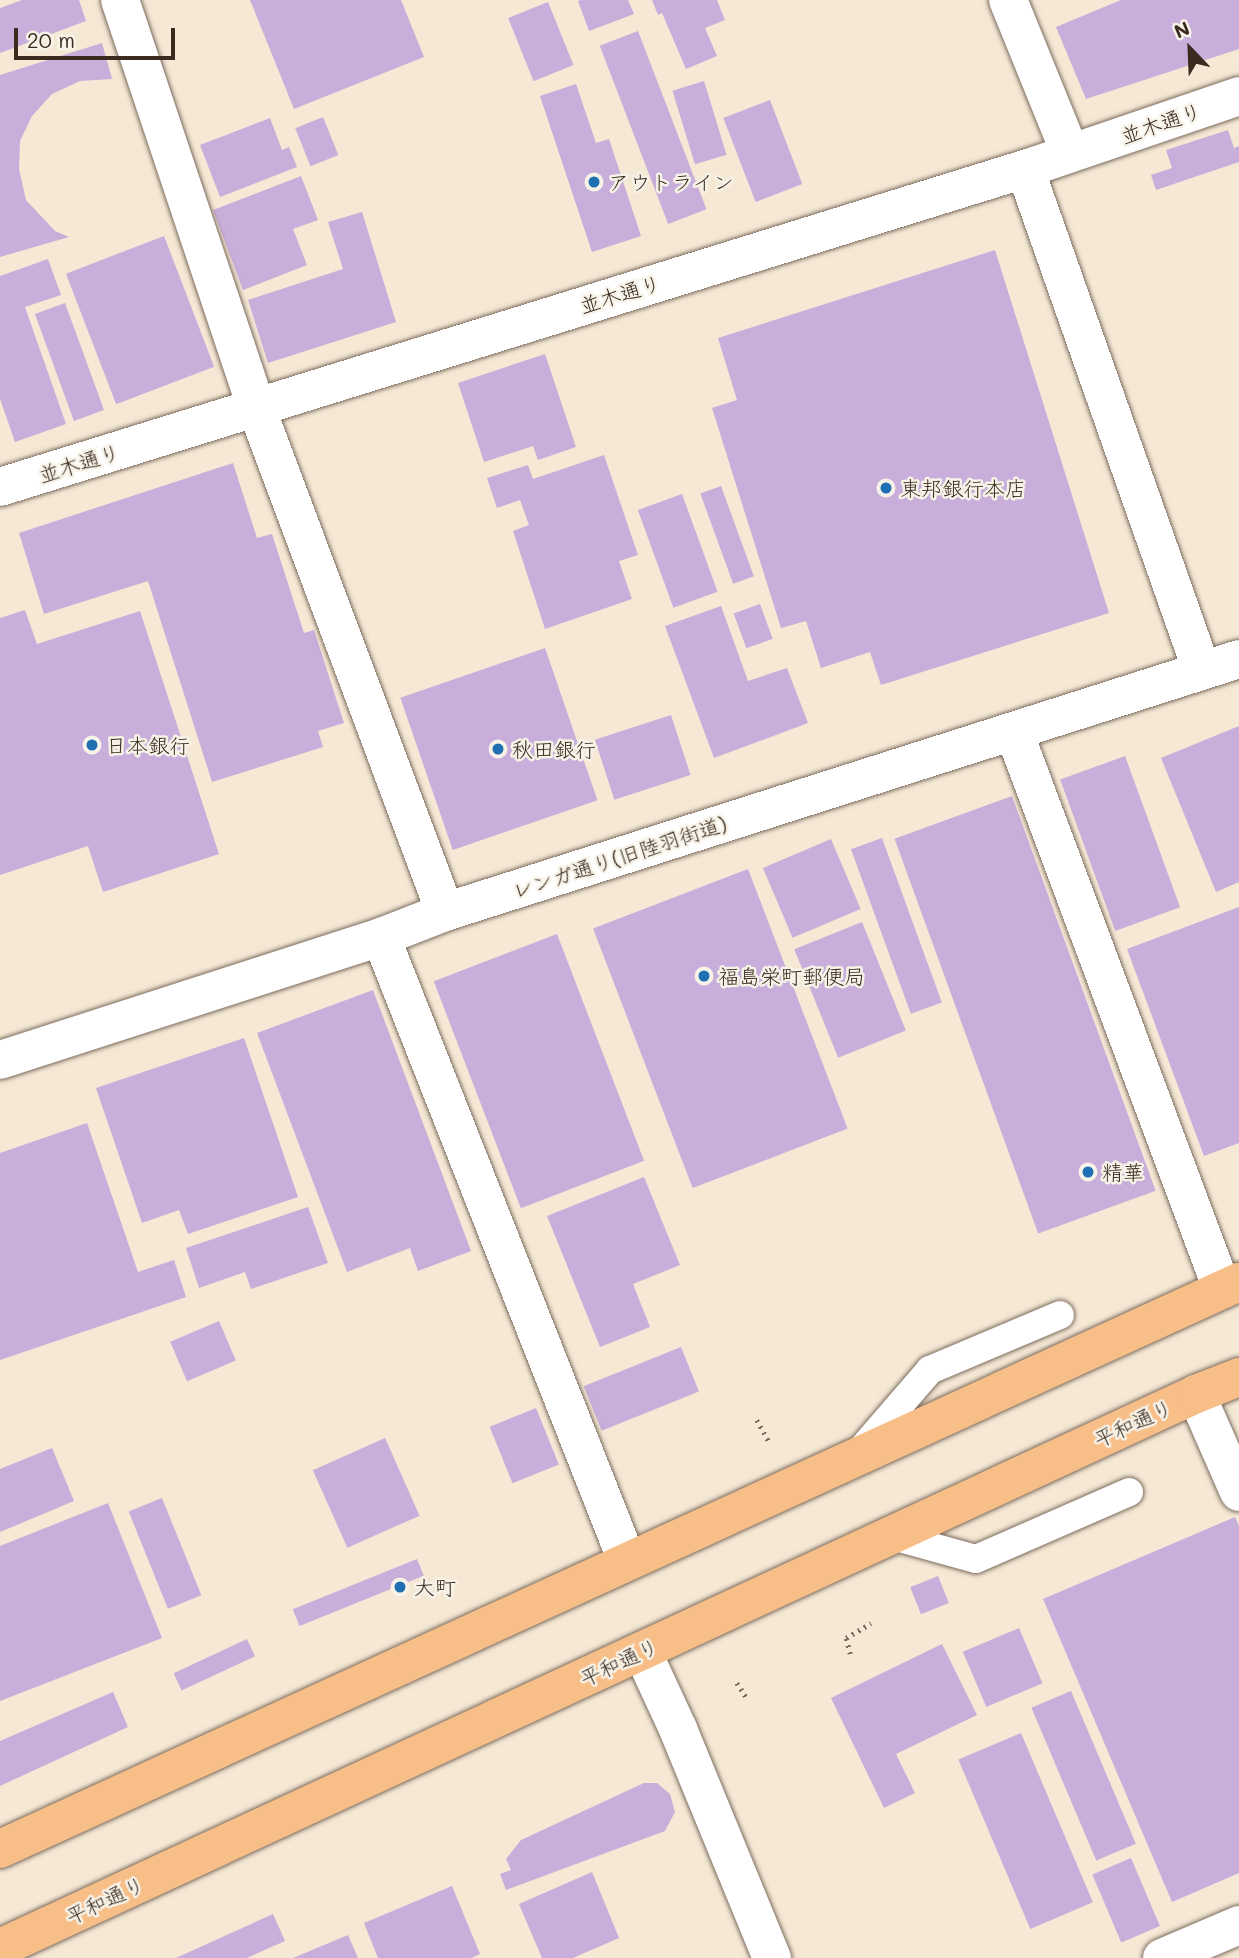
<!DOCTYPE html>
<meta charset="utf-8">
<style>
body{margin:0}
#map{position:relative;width:1239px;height:1958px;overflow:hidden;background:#f5e8d5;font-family:Mali,"Klee One",sans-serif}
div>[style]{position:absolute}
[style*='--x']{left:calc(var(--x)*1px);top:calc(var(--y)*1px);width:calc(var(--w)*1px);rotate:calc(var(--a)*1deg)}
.building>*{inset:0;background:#c8aeda;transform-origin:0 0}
.path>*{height:4.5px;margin-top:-2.25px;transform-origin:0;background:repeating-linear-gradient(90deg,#7c6c5e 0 2px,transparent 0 7px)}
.roads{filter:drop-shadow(0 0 2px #7c6c5e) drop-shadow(0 0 2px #7c6c5e)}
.service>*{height:28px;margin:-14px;padding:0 14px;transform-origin:14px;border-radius:14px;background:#fff}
.minor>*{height:38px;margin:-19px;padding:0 19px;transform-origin:19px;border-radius:19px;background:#fff}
.trunk>*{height:38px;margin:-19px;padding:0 19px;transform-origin:19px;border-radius:19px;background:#f7be88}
.dots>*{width:19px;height:19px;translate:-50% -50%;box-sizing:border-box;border:4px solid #f7f3e8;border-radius:50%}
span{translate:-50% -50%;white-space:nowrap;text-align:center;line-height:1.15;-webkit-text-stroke:5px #f7f3e8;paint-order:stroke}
.street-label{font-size:21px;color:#3b2a1e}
.poi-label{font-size:21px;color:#3b2a1e}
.left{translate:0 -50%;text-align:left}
.north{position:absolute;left:1155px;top:14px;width:70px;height:70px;-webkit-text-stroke:5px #f7f3e8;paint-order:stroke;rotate:337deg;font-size:19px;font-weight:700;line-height:28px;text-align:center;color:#3b2a1e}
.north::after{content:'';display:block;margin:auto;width:24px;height:32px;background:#3b2a1e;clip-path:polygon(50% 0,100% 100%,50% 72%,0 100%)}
.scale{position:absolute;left:14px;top:28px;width:161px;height:32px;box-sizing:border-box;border:4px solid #3b2a1e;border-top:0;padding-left:9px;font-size:21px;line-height:24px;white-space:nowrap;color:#3b2a1e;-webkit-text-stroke:5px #f7f3e8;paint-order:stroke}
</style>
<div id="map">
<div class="building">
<div style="clip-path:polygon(22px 0,79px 0,86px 21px,0 53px,0 8px)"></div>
<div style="clip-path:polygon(250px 0,401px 0,424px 57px,294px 109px)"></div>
<div style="clip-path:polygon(581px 0,628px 0,634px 14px,589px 31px,578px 1px)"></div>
<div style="clip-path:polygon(652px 0,717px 0,725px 20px,705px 28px,717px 56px,686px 69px,662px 13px,658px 15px)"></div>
<div style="clip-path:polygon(1121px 0,1239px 0,1239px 49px,1086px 99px,1056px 27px)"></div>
<div style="left:548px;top:2px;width:68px;height:43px;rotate:68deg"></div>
<div style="left:638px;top:31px;width:191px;height:41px;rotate:69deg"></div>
<div style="clip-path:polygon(102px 43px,112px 79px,80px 81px,52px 94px,32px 116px,20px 141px,19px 169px,26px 200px,55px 231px,69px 237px,0 257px,0 75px)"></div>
<div style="left:704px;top:81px;width:77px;height:33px;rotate:73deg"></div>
<div style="clip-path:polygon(576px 84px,596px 143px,609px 139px,641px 236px,592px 252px,540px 96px)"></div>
<div style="left:770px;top:100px;width:90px;height:50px;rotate:69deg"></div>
<div style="left:323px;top:117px;width:41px;height:30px;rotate:68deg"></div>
<div style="clip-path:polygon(270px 118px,282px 150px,289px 147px,297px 167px,220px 197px,200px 145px)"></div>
<div style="clip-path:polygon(1228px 130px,1234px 148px,1239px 146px,1239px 162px,1156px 190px,1151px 175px,1172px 168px,1166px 150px)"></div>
<div style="clip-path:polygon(301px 176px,318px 220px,293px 229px,307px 265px,243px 290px,213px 210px)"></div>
<div style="clip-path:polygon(362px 212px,396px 322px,268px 363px,248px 300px,343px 269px,328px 222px)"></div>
<div style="left:164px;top:236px;width:140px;height:105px;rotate:69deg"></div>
<div style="clip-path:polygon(995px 250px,1109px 613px,881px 685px,870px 652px,821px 668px,806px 621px,781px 628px,712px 408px,737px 400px,718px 338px)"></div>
<div style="clip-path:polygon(48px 259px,61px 295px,25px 307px,66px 424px,15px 442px,0 399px,0 276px)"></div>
<div style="left:65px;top:303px;width:114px;height:32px;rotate:70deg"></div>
<div style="clip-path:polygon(545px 354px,576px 447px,538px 460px,533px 446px,484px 462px,458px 383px)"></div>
<div style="clip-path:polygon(604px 455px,638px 555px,619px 561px,632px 599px,545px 629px,513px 531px,529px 525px,520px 500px,497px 508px,487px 478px,528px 465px,533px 479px)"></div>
<div style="clip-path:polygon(233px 463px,257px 538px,272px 534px,304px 633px,314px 630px,344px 723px,318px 731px,323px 747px,212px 782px,148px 581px,44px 614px,19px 533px)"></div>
<div style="left:721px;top:486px;width:96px;height:22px;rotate:70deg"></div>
<div style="left:682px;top:494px;width:104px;height:47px;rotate:70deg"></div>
<div style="left:760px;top:604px;width:37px;height:28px;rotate:70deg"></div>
<div style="clip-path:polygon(721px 606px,748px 681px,787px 668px,808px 723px,714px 758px,665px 626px)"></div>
<div style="clip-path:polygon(25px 610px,37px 644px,140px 611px,219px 854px,103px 892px,88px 846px,0 875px,0 618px)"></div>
<div style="left:545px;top:648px;width:161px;height:153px;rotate:71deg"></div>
<div style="left:671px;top:715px;width:63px;height:80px;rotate:72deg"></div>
<div style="clip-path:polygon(1239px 726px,1239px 882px,1216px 892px,1161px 758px)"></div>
<div style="left:1125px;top:756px;width:161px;height:69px;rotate:70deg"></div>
<div style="left:1012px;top:796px;width:420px;height:125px;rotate:70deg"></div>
<div style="left:882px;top:838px;width:175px;height:33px;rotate:70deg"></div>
<div style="left:831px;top:839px;width:76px;height:74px;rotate:67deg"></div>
<div style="left:748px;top:869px;width:278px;height:166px;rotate:69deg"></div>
<div style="clip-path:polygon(1239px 907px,1239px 1143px,1204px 1156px,1127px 949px)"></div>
<div style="left:862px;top:922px;width:117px;height:73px;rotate:68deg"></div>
<div style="left:557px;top:934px;width:243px;height:132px;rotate:69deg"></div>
<div style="clip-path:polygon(373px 990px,471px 1251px,418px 1271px,410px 1248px,347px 1272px,257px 1033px)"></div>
<div style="clip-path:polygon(244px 1038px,298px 1197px,188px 1234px,179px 1210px,142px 1223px,96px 1088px)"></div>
<div style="clip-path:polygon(87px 1123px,138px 1272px,174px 1260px,186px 1297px,0 1360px,0 1153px)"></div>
<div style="clip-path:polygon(644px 1177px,680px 1265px,633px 1284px,650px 1327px,600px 1347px,547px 1216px)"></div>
<div style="clip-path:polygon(308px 1207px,328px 1263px,251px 1289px,245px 1272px,199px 1288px,186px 1248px)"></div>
<div style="left:219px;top:1321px;width:43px;height:53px;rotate:67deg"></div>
<div style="left:681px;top:1347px;width:48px;height:105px;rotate:68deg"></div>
<div style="left:536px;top:1408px;width:61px;height:50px;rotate:68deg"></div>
<div style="left:385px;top:1438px;width:85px;height:79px;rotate:66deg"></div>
<div style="clip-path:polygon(52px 1448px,74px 1501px,0 1532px,0 1469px)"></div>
<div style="left:162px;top:1498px;width:105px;height:36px;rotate:68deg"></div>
<div style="clip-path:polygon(108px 1503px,162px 1638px,0 1701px,0 1546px)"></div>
<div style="clip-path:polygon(1235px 1517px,1239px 1526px,1239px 1873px,1172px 1902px,1043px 1599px)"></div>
<div style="left:417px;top:1559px;width:18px;height:134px;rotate:68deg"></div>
<div style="left:938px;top:1576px;width:29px;height:30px;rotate:68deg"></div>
<div style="left:1019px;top:1628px;width:60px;height:61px;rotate:67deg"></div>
<div style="left:247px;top:1639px;width:19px;height:81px;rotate:65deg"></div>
<div style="clip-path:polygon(942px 1644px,977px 1715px,896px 1754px,915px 1793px,884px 1808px,831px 1698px)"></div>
<div style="left:1071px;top:1691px;width:166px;height:43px;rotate:67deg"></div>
<div style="clip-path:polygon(113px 1692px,128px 1727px,0 1786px,0 1741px)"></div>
<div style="left:1021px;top:1733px;width:184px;height:68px;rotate:67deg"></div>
<div style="clip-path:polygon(644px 1783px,657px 1783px,670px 1794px,675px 1812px,665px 1831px,506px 1890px,500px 1874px,511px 1870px,506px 1859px,521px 1840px)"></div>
<div style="left:1131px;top:1858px;width:74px;height:42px;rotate:67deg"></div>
<div style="clip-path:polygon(592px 1872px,619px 1938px,573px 1958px,542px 1958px,519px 1904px)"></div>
<div style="clip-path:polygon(452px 1886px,480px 1954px,471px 1958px,378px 1958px,364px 1923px)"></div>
<div style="clip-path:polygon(273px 1914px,285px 1941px,247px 1958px,176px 1958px)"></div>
<div style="clip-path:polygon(348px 1935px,358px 1958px,293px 1958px)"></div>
</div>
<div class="path">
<div style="--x:757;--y:1420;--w:25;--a:61"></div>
<div style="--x:850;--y:1654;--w:16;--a:-104"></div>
<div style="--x:846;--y:1638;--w:29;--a:-31"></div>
<div style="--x:737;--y:1683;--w:18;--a:56"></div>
</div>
<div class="roads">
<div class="service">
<div style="--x:860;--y:1451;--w:107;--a:-49.2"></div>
<div style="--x:930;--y:1370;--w:141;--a:-22.9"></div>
<div style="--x:889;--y:1535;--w:90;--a:15.4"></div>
<div style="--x:976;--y:1559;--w:167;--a:-23.6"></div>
</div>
<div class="minor">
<div style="--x:120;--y:0;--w:429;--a:71.5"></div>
<div style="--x:256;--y:407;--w:539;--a:69.48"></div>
<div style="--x:1008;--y:0;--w:165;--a:67.9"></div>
<div style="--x:1025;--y:169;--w:532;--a:70.58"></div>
<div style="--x:0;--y:487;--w:1073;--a:-17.24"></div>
<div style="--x:1025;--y:169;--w:226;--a:-18.8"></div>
<div style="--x:1014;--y:732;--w:595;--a:69.52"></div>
<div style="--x:381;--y:937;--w:671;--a:68.48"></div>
<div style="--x:0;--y:1060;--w:400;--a:-17.9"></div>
<div style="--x:381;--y:937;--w:69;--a:-21.3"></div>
<div style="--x:445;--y:912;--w:833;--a:-17.67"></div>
<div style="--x:1196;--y:1394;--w:107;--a:66.3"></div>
<div style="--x:642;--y:1651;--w:86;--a:65.2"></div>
<div style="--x:678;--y:1729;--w:248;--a:67.7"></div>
<div style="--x:1162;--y:1958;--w:84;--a:-23.2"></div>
</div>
<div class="trunk">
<div style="--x:0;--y:1849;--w:1363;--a:-24.59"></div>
<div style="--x:0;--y:1948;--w:1318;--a:-24.85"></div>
<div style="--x:1196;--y:1394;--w:46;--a:-21.6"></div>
</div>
</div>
<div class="dots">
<div style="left:594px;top:182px;background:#1f6fb2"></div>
<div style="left:886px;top:488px;background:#1f6fb2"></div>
<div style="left:92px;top:745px;background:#1f6fb2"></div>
<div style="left:498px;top:749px;background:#1f6fb2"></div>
<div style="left:704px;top:976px;background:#1f6fb2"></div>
<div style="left:1088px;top:1172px;background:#1f6fb2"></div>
<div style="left:400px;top:1587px;background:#1f6fb2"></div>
</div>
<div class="street-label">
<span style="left:1161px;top:123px;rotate:-19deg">並木通り</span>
<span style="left:620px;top:294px;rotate:-17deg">並木通り</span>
<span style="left:79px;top:463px;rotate:-17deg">並木通り</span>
<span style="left:619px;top:857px;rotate:-18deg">レンガ通り(旧陸羽街道)</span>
<span style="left:1133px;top:1423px;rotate:-25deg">平和通り</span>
<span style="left:619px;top:1662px;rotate:-25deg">平和通り</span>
<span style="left:105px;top:1900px;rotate:-25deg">平和通り</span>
</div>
<div class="poi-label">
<span class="left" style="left:608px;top:182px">アウトライン</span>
<span class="left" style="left:900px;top:488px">東邦銀行本店</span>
<span class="left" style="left:106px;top:745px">日本銀行</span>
<span class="left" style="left:512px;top:749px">秋田銀行</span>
<span class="left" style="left:718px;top:976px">福島栄町郵便局</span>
<span class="left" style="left:1102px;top:1172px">精華</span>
<span class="left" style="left:414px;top:1587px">大町</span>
</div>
<div class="north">N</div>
<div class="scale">20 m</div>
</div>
